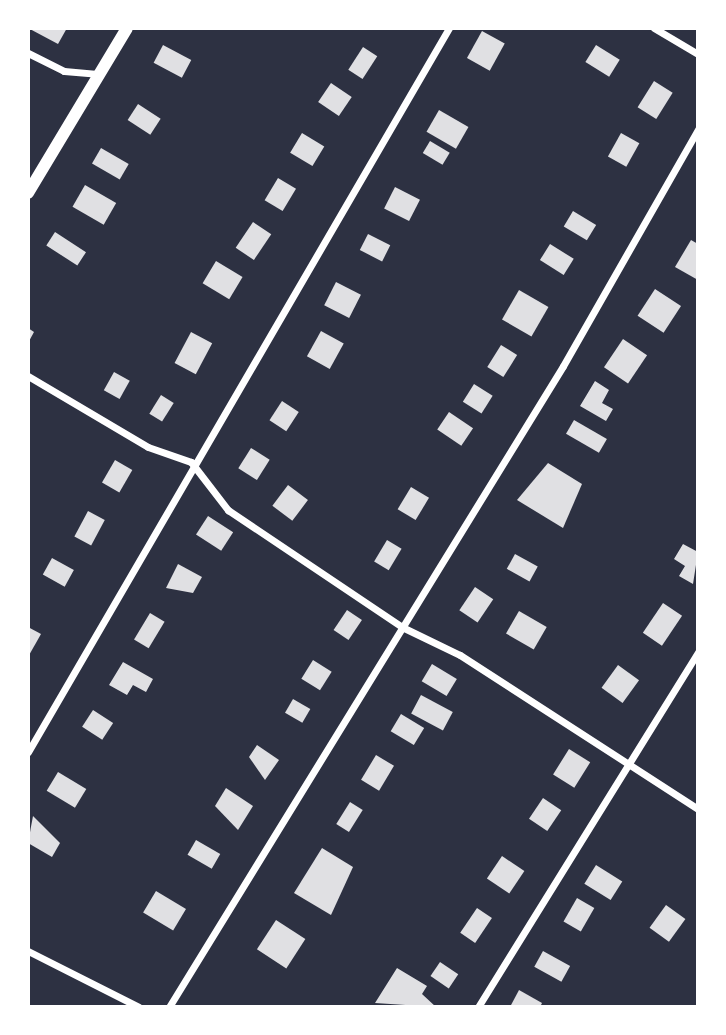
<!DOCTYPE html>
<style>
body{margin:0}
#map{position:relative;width:726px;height:1035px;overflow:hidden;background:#2d3142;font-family:Lato,sans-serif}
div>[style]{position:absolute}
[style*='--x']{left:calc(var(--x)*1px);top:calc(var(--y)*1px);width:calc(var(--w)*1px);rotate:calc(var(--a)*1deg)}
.building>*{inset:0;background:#e0e0e3;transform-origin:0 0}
.minor>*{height:7px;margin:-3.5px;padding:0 3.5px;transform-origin:3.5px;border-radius:3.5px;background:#fff}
.tertiary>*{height:12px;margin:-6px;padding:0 6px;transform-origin:6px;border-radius:6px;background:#fff}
span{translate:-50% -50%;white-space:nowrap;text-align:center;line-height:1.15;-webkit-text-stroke:6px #fff;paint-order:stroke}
.frame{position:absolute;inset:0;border:30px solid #fff;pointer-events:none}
</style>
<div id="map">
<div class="building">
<div style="clip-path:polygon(28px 28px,67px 28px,58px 44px)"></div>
<div style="left:482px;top:31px;width:26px;height:31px;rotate:29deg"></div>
<div style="left:163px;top:45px;width:32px;height:20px;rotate:28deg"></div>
<div style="left:596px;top:45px;width:28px;height:20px;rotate:32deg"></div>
<div style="left:363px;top:47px;width:17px;height:27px;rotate:33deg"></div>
<div style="left:654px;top:81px;width:22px;height:31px;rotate:32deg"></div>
<div style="left:331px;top:83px;width:25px;height:23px;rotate:34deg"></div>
<div style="left:138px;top:104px;width:27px;height:19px;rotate:33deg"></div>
<div style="left:439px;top:110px;width:34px;height:25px;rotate:30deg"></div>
<div style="left:302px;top:133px;width:26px;height:23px;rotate:31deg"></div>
<div style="left:621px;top:133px;width:21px;height:27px;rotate:29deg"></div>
<div style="left:430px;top:141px;width:23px;height:14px;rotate:31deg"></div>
<div style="left:101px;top:148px;width:32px;height:18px;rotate:30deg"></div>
<div style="left:278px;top:178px;width:21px;height:26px;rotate:31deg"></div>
<div style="left:85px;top:185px;width:36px;height:25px;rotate:30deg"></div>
<div style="left:395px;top:187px;width:28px;height:24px;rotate:27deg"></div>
<div style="left:573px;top:211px;width:27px;height:18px;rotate:31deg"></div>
<div style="left:253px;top:222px;width:22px;height:31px;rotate:34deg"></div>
<div style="left:55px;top:232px;width:37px;height:16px;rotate:33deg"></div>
<div style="left:368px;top:234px;width:25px;height:18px;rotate:27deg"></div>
<div style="clip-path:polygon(691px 240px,698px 244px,698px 280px,675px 267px)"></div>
<div style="left:550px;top:244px;width:28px;height:19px;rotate:32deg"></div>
<div style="left:216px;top:261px;width:31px;height:26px;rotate:31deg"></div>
<div style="left:336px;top:282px;width:28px;height:26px;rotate:27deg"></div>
<div style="left:655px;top:289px;width:31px;height:32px;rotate:33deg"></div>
<div style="left:519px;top:290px;width:34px;height:34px;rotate:30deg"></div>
<div style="clip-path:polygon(28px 328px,34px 332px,28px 343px)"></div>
<div style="left:321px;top:331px;width:26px;height:29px;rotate:29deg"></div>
<div style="left:191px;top:332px;width:24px;height:35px;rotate:28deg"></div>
<div style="left:623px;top:339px;width:29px;height:34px;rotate:34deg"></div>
<div style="left:501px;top:345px;width:19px;height:26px;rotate:32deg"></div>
<div style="left:114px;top:372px;width:18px;height:21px;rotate:29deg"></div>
<div style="clip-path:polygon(595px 381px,609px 390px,602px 403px,613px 409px,606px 421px,580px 406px)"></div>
<div style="left:474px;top:384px;width:22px;height:21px;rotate:32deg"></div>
<div style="left:161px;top:395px;width:15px;height:22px;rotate:32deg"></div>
<div style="left:282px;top:401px;width:20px;height:23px;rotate:33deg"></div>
<div style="left:449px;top:412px;width:29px;height:21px;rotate:34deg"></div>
<div style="left:574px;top:420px;width:38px;height:16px;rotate:30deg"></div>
<div style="left:251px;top:448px;width:22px;height:24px;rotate:32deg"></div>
<div style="left:115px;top:460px;width:20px;height:26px;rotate:30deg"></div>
<div style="clip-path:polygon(548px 463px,582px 484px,563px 528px,517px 500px)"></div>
<div style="left:288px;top:485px;width:25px;height:26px;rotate:37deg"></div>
<div style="left:411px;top:487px;width:21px;height:26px;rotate:31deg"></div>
<div style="left:88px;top:511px;width:19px;height:29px;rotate:28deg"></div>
<div style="left:208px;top:516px;width:30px;height:22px;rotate:33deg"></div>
<div style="left:387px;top:540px;width:17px;height:25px;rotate:31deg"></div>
<div style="clip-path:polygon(683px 544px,698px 552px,693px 584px,679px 576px,685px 566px,674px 559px)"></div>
<div style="left:515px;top:554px;width:26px;height:17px;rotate:29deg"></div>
<div style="left:52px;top:558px;width:25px;height:19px;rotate:29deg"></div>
<div style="clip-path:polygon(178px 564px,202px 577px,193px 593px,166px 588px)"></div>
<div style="left:475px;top:587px;width:22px;height:28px;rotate:34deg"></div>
<div style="left:663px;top:603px;width:23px;height:36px;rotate:34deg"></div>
<div style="left:347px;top:610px;width:18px;height:24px;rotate:34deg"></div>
<div style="left:519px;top:611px;width:32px;height:26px;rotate:30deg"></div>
<div style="left:150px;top:613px;width:17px;height:31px;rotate:31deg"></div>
<div style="clip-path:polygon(28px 627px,41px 634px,28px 657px)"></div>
<div style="left:313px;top:660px;width:22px;height:22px;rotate:32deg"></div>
<div style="clip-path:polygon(123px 662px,153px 679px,146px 692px,133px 685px,127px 695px,109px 685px)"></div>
<div style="left:432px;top:664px;width:29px;height:20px;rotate:31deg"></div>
<div style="left:618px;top:665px;width:26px;height:28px;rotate:36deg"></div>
<div style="left:421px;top:695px;width:36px;height:21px;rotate:28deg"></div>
<div style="left:293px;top:699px;width:20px;height:16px;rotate:30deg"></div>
<div style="left:93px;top:710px;width:24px;height:20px;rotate:33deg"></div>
<div style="left:401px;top:714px;width:27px;height:20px;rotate:31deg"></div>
<div style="clip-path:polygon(257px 745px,279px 760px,265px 780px,249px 757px)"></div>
<div style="left:569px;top:749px;width:25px;height:30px;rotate:32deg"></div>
<div style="left:376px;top:755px;width:21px;height:29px;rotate:31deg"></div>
<div style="left:58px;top:772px;width:33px;height:22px;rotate:31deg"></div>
<div style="clip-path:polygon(226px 788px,253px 806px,238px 830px,215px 806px)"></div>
<div style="left:543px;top:798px;width:22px;height:25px;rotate:34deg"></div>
<div style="left:350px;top:802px;width:15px;height:26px;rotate:32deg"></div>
<div style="clip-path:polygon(33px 816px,60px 843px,52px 857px,28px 843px)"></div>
<div style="left:196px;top:840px;width:28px;height:17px;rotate:30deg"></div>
<div style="clip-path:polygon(322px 848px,353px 867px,331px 915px,294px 893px)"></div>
<div style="left:502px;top:856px;width:27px;height:27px;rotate:34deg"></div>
<div style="left:596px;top:865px;width:31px;height:22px;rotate:32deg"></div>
<div style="left:156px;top:891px;width:35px;height:25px;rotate:31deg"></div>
<div style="left:577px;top:898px;width:20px;height:27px;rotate:30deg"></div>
<div style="left:666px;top:905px;width:24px;height:28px;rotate:36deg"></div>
<div style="left:477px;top:908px;width:18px;height:30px;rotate:34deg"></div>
<div style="left:276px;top:920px;width:35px;height:35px;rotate:33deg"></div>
<div style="left:543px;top:951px;width:31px;height:18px;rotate:29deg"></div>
<div style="left:440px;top:962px;width:22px;height:17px;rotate:34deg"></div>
<div style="clip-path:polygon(397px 968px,427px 986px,422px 994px,436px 1007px,375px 1003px)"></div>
<div style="clip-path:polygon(519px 990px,542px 1003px,540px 1007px,510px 1007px)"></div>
</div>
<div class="minor">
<div style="--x:654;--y:28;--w:51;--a:30.6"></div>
<div style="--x:28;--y:53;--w:40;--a:26.6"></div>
<div style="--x:64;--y:71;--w:36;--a:5"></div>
<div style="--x:28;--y:376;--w:139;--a:30.6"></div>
<div style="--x:148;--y:447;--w:46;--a:19.2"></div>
<div style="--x:191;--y:462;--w:61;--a:52.4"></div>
<div style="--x:228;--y:510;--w:210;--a:33.9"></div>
<div style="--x:402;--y:627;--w:64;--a:25.8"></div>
<div style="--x:460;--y:655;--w:283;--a:32.9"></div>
<div style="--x:28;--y:752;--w:838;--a:-59.82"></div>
<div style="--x:28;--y:951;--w:124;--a:26.8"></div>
<div style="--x:169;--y:1007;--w:752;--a:-58.42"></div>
<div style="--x:563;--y:366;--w:273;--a:-60.3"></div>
<div style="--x:478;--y:1007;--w:418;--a:-58.2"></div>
</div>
<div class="tertiary">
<div style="--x:28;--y:193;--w:192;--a:-59"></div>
</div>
<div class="frame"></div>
</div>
